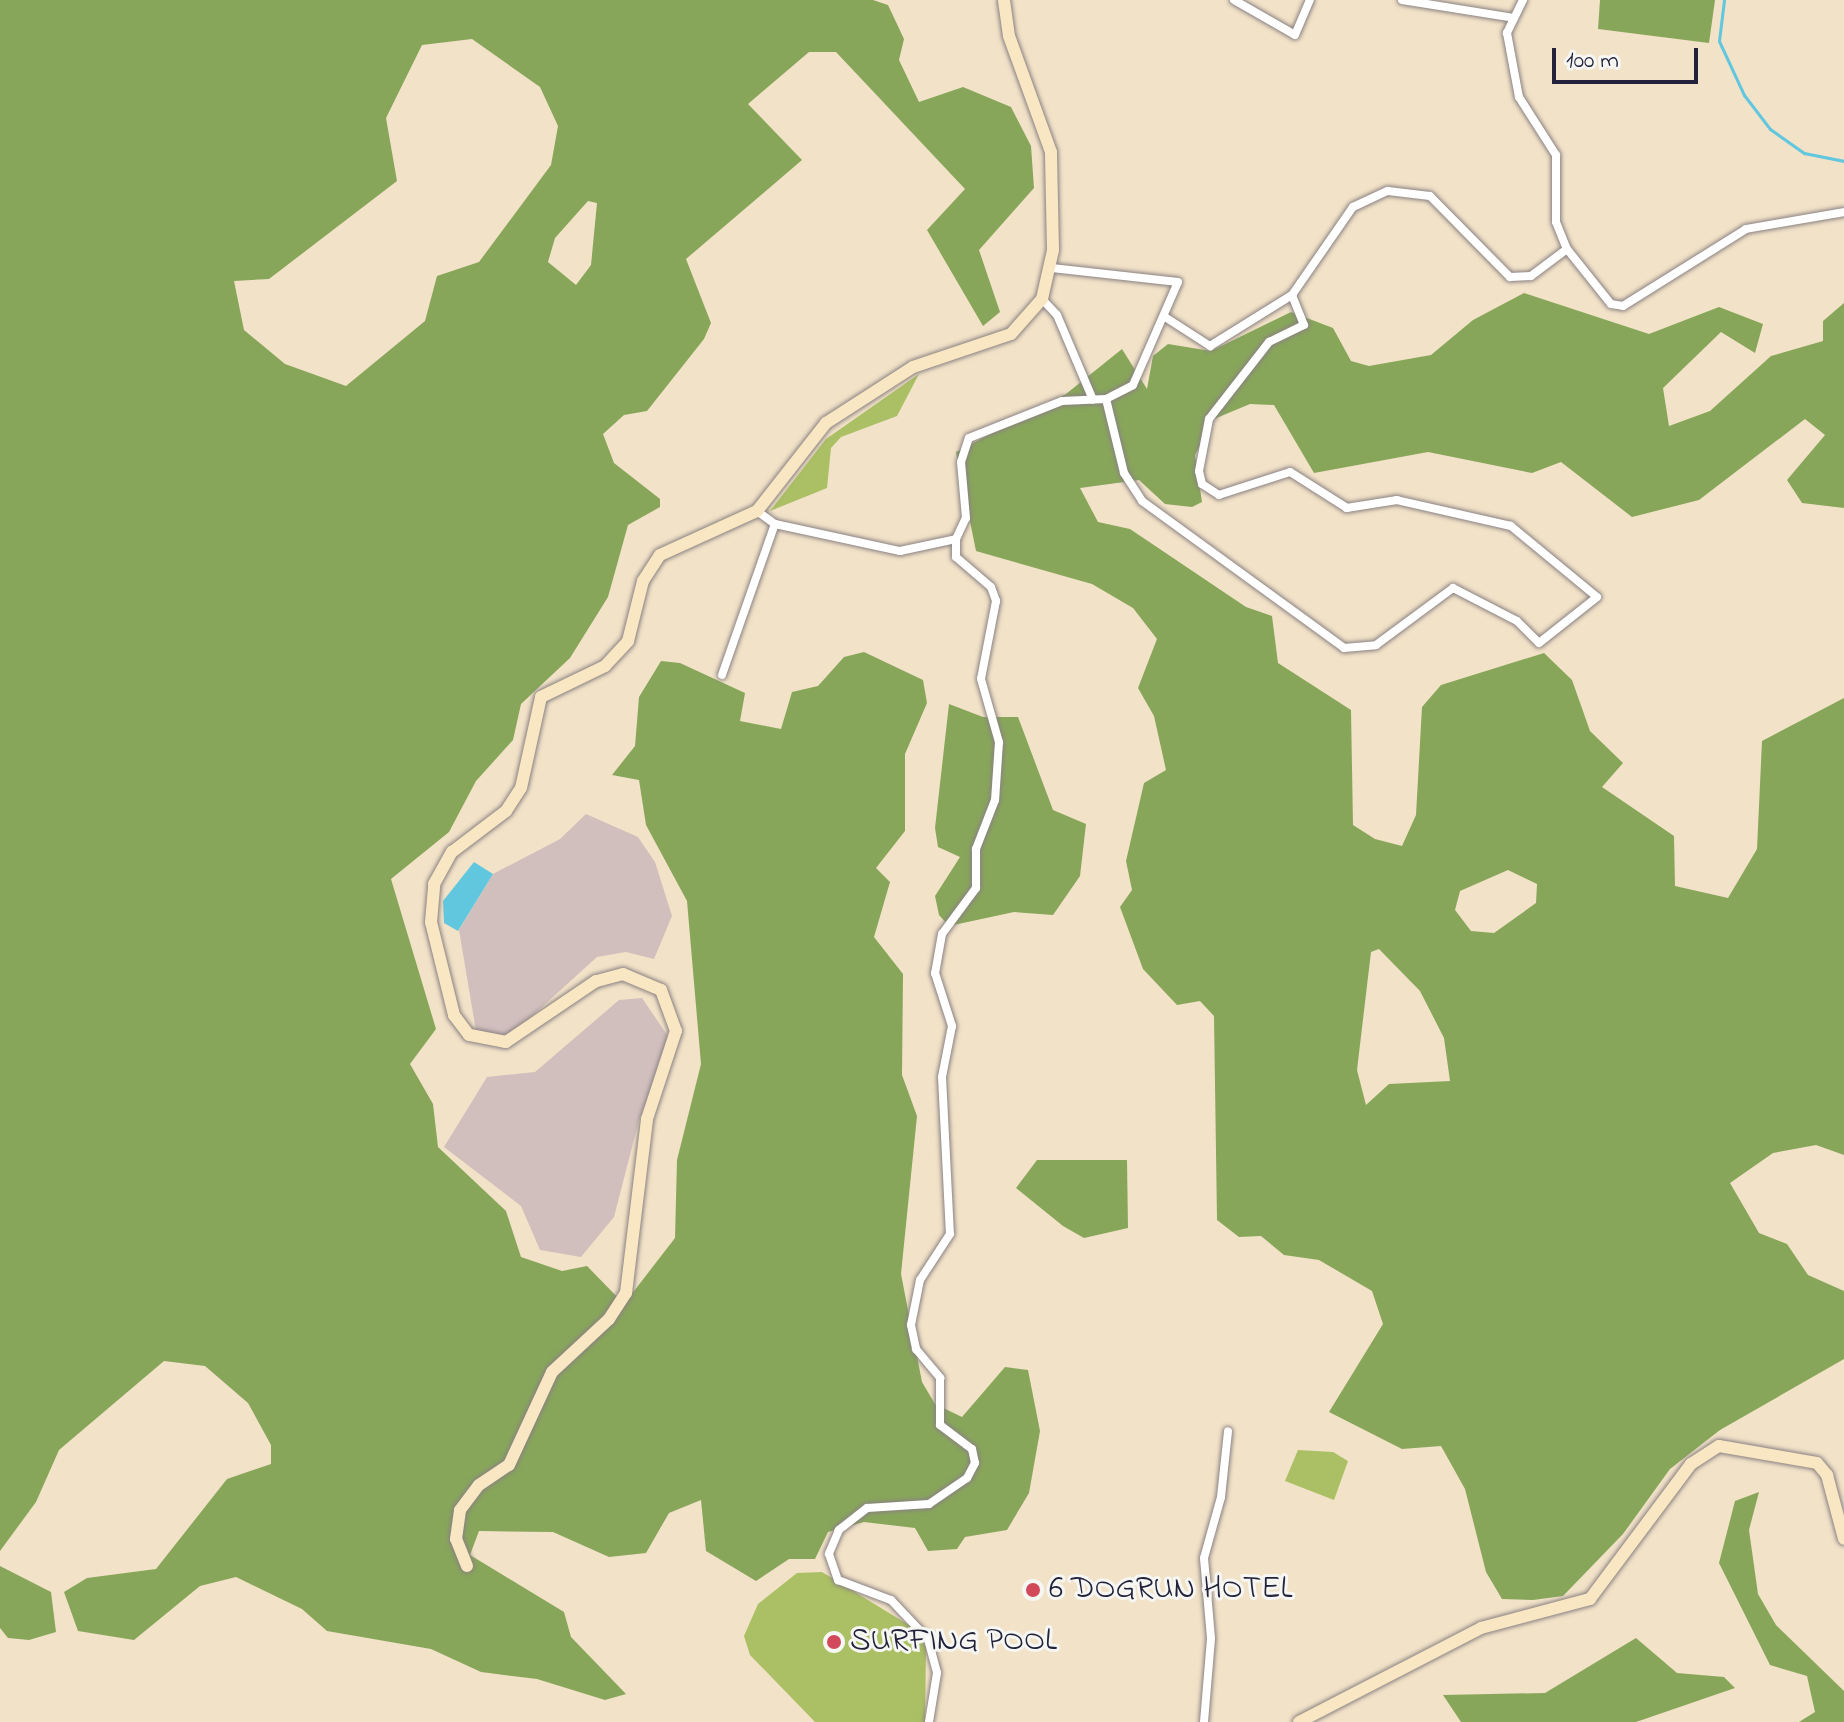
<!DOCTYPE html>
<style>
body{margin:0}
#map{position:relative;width:1844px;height:1722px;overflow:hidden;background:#f2e2c8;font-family:"Indie Flower",sans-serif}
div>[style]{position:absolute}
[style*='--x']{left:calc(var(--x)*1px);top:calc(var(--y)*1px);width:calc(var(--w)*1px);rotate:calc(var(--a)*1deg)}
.industrial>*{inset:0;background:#d1bfbd}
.green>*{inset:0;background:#abc064}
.forest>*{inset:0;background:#88a65a}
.water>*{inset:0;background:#61c7df}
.stream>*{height:3px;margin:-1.5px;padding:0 1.5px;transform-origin:1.5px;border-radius:1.5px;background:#61c7df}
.roads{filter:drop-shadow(0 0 2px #8a8282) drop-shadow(0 0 2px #8a8282)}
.street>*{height:8px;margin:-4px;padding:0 4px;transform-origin:4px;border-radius:4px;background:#fff}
.secondary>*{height:12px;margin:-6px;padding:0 6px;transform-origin:6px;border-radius:6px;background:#f9e7c3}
.dots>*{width:22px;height:22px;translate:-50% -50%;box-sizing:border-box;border:4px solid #f6f6f2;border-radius:50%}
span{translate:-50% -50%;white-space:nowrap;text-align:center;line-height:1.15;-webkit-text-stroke:6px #f6f6f2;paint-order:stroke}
.poi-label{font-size:32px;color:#22223b}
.left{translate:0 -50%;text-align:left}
.scale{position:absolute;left:1552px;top:48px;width:146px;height:36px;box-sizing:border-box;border:4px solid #22223b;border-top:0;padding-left:10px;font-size:24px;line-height:28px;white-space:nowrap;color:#22223b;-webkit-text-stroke:6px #f6f6f2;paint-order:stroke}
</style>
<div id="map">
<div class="industrial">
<div style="clip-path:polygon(586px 814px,638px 837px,655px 862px,672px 916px,654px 959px,626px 952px,597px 957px,509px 1037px,476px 1031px,459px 930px,493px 874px,560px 839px)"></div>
<div style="clip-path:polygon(642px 998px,670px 1039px,639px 1120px,614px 1217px,581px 1257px,540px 1250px,521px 1206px,444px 1147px,487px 1077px,535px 1072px,619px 1000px)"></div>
</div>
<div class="green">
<div style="clip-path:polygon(919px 374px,897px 416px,841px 437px,831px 448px,827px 488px,770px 511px,826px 439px)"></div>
<div style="clip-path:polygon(1298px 1450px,1333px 1452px,1348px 1461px,1334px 1500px,1285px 1481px)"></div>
<div style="clip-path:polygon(822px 1572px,912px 1627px,926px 1647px,925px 1722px,815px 1722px,750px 1655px,744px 1636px,758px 1604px,797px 1573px)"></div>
</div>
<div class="forest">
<div style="clip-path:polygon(evenodd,0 0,873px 0,888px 5px,904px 39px,899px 60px,919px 102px,963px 87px,1011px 107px,1031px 146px,1034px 188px,979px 250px,1000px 312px,983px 326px,927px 230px,965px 189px,836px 52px,809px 52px,748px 104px,802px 160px,686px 259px,711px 323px,704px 339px,647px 411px,624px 415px,603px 434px,614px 463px,660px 499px,660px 507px,628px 525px,608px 597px,570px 658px,521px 704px,513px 740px,476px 781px,449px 832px,391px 879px,436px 1029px,410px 1064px,433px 1104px,438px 1147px,506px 1211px,521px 1257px,562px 1271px,587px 1266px,624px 1304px,675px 1238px,677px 1160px,701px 1064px,687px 901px,646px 825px,639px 780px,612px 775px,635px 746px,639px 697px,661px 661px,680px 663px,745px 693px,740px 721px,781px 729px,792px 692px,818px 686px,844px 657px,864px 652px,923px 680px,927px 703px,905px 754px,905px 831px,876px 868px,890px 882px,874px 937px,903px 974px,902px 1075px,917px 1116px,901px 1274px,922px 1382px,935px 1404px,962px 1417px,1005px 1367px,1028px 1370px,1040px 1431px,1029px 1493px,1007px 1530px,965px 1537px,957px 1549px,928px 1551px,915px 1528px,864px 1522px,828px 1532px,815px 1559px,789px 1559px,756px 1581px,706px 1551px,701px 1500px,669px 1513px,646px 1553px,609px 1557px,553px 1532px,479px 1531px,470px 1555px,564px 1612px,571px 1637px,626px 1694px,605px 1700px,537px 1679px,481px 1672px,431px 1649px,327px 1631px,302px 1609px,236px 1577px,200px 1586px,134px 1640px,78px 1631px,64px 1592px,87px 1578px,156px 1569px,227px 1479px,271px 1464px,271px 1445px,248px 1403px,205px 1366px,164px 1361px,59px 1450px,36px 1502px,0 1551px,0 0,472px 39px,540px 87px,558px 126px,551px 165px,479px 262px,437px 276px,425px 321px,346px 386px,285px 364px,244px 330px,234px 281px,269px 279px,397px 181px,386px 118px,422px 45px,472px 39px,0 0,588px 201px,597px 203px,591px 265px,576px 285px,548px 262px,555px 238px,588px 201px)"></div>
<div style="clip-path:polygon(1600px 0,1715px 0,1709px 43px,1598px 29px)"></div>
<div style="clip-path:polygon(evenodd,1524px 293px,1649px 334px,1719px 307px,1763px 324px,1755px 353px,1721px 332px,1663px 388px,1669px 426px,1710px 411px,1771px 356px,1823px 341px,1823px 321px,1844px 303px,1844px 508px,1802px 503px,1787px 480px,1825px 435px,1805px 419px,1699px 500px,1632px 517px,1561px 462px,1532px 473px,1428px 452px,1314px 473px,1274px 405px,1250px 404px,1214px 419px,1195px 455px,1202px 502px,1192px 507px,1165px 504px,1139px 480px,1080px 488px,1098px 522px,1130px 529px,1246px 607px,1272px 616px,1278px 663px,1351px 710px,1353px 825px,1375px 839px,1402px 846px,1416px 815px,1422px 707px,1441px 685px,1544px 653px,1572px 680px,1590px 731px,1623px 763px,1602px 787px,1674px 836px,1675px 886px,1728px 898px,1757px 849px,1762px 741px,1844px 698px,1844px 1155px,1816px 1145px,1773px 1153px,1730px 1183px,1759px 1233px,1787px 1244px,1808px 1275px,1844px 1291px,1844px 1359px,1720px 1430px,1670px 1469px,1623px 1534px,1563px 1596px,1533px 1600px,1502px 1599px,1486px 1572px,1465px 1489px,1441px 1446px,1402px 1449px,1329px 1412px,1383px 1324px,1372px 1291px,1319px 1260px,1284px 1255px,1261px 1236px,1239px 1237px,1217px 1220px,1214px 1016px,1200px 1001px,1177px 1005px,1143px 969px,1120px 907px,1132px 890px,1126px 861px,1144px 783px,1166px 770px,1154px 716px,1138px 688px,1157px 639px,1133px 608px,1092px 584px,976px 551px,956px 452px,1066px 394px,1122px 349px,1147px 389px,1153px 356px,1168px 344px,1211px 351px,1291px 312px,1333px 328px,1351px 361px,1369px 366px,1431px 355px,1473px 320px,1524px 293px,1508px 870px,1537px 884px,1536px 903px,1494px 933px,1471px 931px,1455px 910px,1460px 891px,1508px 870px,1524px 293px,1379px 949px,1420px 991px,1444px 1038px,1450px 1081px,1389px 1084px,1366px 1105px,1357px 1070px,1371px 952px,1379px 949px)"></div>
<div style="clip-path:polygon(949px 704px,983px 717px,1018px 717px,1053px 810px,1086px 824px,1080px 876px,1053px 915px,1014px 912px,949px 926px,939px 915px,935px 896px,960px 857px,938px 847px,935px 828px)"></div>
<div style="clip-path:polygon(1037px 1160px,1127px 1160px,1128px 1228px,1084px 1238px,1063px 1226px,1016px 1188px)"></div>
<div style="clip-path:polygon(1759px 1492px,1749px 1530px,1758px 1594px,1776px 1625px,1844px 1691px,1844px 1722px,1799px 1722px,1815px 1712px,1807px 1676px,1770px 1665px,1719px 1563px,1735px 1501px)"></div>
<div style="clip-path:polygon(0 1566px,51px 1592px,56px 1632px,29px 1640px,8px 1638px,0 1628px)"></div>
<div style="clip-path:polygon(1636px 1638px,1677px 1673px,1724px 1677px,1735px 1688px,1636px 1722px,1461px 1722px,1443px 1695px,1545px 1693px)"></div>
</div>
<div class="water">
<div style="clip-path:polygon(474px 862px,493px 874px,458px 931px,444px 923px,443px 901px)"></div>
</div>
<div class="stream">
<div style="--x:1724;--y:0;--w:41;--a:97"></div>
<div style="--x:1719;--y:41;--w:60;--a:65.2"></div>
<div style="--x:1744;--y:95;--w:43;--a:52.6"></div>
<div style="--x:1770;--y:129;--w:42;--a:35.2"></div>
<div style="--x:1804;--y:153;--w:41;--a:11.3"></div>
</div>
<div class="roads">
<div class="street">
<div style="--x:1234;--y:0;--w:70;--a:29.8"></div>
<div style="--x:1295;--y:35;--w:38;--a:-67"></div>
<div style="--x:1402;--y:0;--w:113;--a:9.1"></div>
<div style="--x:1523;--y:0;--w:37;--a:116"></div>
<div style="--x:1507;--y:33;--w:65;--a:79.4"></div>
<div style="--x:1519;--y:97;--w:69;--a:57.5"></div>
<div style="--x:1556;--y:155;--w:67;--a:90"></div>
<div style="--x:1556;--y:222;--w:29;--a:68"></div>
<div style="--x:1567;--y:249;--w:70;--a:51.3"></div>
<div style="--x:1611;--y:304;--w:12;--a:9"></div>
<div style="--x:1623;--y:306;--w:145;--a:-32"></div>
<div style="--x:1746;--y:229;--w:99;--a:-9.8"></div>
<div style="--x:1042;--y:299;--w:22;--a:47"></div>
<div style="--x:1057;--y:315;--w:92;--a:67"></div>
<div style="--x:1165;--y:317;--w:54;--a:32.8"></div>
<div style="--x:1210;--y:346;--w:97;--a:-31.9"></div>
<div style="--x:1106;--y:399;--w:76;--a:76.3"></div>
<div style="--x:1124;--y:473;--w:33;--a:57"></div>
<div style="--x:1142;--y:501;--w:250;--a:36"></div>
<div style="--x:1344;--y:648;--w:32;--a:-5"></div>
<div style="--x:1376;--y:645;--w:96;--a:-36.5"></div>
<div style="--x:1453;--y:588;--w:72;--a:27.3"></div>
<div style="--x:1517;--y:621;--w:31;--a:45"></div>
<div style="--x:1539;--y:643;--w:74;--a:-38.4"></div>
<div style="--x:1597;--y:597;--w:112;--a:-140.5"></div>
<div style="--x:1511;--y:526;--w:117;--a:-167.2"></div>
<div style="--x:1397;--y:500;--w:51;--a:170.9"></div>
<div style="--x:1347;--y:508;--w:67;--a:-147.7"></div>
<div style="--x:1290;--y:472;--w:75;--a:162.1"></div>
<div style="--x:1219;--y:495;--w:20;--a:-147"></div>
<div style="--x:1202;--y:484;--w:13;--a:-103"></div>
<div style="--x:1199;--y:471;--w:53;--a:-79.1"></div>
<div style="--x:1209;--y:419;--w:98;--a:-52.1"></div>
<div style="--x:1269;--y:342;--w:39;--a:-26"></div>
<div style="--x:1304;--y:325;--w:32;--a:-112"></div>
<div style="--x:1292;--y:295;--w:107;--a:-55.3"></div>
<div style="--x:1353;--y:207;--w:38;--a:-25"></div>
<div style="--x:1388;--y:191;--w:42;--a:6.8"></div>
<div style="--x:1430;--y:196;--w:114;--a:45.4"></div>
<div style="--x:1510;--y:277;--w:21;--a:-3"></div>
<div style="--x:1531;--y:276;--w:45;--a:-36.9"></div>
<div style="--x:757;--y:511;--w:22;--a:36"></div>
<div style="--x:775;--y:524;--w:128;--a:12.2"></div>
<div style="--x:900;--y:551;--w:57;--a:-12.1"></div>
<div style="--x:956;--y:539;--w:18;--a:90"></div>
<div style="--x:956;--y:557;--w:46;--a:40.6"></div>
<div style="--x:991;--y:587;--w:15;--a:70"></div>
<div style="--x:996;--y:601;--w:79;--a:100.9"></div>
<div style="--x:981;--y:679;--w:66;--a:74.1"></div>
<div style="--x:999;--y:742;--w:58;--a:93.9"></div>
<div style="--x:995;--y:800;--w:53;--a:111.2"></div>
<div style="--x:976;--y:849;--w:39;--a:90"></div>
<div style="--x:976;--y:888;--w:57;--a:126.5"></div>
<div style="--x:942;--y:934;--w:40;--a:100"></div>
<div style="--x:935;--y:973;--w:56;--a:72.2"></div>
<div style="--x:952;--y:1026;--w:52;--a:101.1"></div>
<div style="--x:942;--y:1077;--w:157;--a:87.1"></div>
<div style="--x:950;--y:1234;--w:55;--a:123.1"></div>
<div style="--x:920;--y:1280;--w:46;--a:101.3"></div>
<div style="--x:911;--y:1325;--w:25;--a:78"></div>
<div style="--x:916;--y:1349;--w:38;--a:50"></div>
<div style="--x:940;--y:1378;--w:47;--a:90"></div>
<div style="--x:940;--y:1425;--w:40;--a:37"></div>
<div style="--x:972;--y:1449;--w:14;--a:78"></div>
<div style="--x:975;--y:1463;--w:17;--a:118"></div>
<div style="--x:967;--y:1478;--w:46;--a:145.6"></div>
<div style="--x:929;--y:1504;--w:62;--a:176.3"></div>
<div style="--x:867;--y:1508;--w:36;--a:142"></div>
<div style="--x:839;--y:1530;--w:26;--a:113"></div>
<div style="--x:829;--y:1554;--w:28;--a:71"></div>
<div style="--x:838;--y:1580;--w:57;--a:20.7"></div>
<div style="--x:891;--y:1600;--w:54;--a:46.5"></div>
<div style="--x:928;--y:1639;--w:35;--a:75"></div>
<div style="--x:937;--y:1673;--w:50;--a:99.3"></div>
<div style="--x:956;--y:539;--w:23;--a:-65"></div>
<div style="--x:966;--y:518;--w:56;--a:-95.1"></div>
<div style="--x:961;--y:462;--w:25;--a:-72"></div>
<div style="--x:969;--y:438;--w:100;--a:-21.7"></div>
<div style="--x:1062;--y:401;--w:44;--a:-2.6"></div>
<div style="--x:1106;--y:399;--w:30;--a:-27"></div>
<div style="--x:1133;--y:385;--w:112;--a:-66.4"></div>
<div style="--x:1178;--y:282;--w:127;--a:-173.7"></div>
<div style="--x:722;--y:675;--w:160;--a:-70.7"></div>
<div style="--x:1204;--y:1722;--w:84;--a:-85.2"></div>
<div style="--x:1211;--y:1638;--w:80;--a:-95"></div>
<div style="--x:1204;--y:1558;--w:63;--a:-74.4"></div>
<div style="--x:1221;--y:1497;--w:66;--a:-83.9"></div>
</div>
<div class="secondary">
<div style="--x:467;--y:1566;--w:29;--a:-112"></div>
<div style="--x:456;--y:1539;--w:29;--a:-82"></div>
<div style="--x:460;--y:1510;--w:31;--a:-53"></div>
<div style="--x:479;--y:1485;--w:36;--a:-34"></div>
<div style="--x:509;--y:1465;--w:102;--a:-65.2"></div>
<div style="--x:552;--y:1372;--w:78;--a:-42.9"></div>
<div style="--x:609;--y:1319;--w:31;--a:-57"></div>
<div style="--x:626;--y:1293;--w:175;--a:-83.1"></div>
<div style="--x:647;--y:1119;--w:93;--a:-71.8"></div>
<div style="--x:676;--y:1031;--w:44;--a:-110.1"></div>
<div style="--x:661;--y:990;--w:41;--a:-157.2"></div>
<div style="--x:623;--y:974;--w:28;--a:165"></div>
<div style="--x:596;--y:981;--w:109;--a:145.9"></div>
<div style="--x:506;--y:1042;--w:38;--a:-169"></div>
<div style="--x:469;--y:1035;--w:25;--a:-127"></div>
<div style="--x:454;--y:1015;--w:96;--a:-103.9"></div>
<div style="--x:431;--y:922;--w:38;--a:-85"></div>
<div style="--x:434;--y:884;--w:37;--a:-61"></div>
<div style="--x:452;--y:852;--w:68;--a:-37.2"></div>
<div style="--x:506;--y:811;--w:27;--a:-57"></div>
<div style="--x:521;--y:788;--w:93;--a:-77.6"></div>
<div style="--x:541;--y:697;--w:71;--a:-25.8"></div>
<div style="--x:605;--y:666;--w:34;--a:-47"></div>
<div style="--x:628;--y:641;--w:62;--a:-76"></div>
<div style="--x:643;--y:581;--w:31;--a:-57"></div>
<div style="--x:660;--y:555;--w:107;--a:-24.4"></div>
<div style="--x:757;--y:511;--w:112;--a:-51.9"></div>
<div style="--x:826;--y:423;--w:103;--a:-32.8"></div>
<div style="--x:913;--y:367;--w:103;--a:-18.6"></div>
<div style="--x:1011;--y:334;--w:47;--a:-48.5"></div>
<div style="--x:1042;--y:299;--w:50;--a:-77.3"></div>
<div style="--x:1053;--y:250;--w:98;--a:-91.2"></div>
<div style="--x:1051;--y:152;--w:123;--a:-109.9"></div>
<div style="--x:1009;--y:36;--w:36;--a:-98"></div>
<div style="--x:1299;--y:1722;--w:205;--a:-27.3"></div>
<div style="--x:1481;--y:1628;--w:113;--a:-14.9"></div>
<div style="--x:1590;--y:1599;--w:169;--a:-53.2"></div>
<div style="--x:1691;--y:1464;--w:33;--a:-33"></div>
<div style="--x:1719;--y:1446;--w:99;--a:9.8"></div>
<div style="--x:1817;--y:1463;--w:16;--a:50"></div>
<div style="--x:1827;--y:1475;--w:66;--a:75.1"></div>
</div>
</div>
<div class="dots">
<div style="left:1033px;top:1590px;background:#d1495b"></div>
<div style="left:834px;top:1642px;background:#d1495b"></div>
</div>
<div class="poi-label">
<span class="left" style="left:1049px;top:1590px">6 DOGRUN HOTEL</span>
<span class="left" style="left:850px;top:1642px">SURFING POOL</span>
</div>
<div class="scale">100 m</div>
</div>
